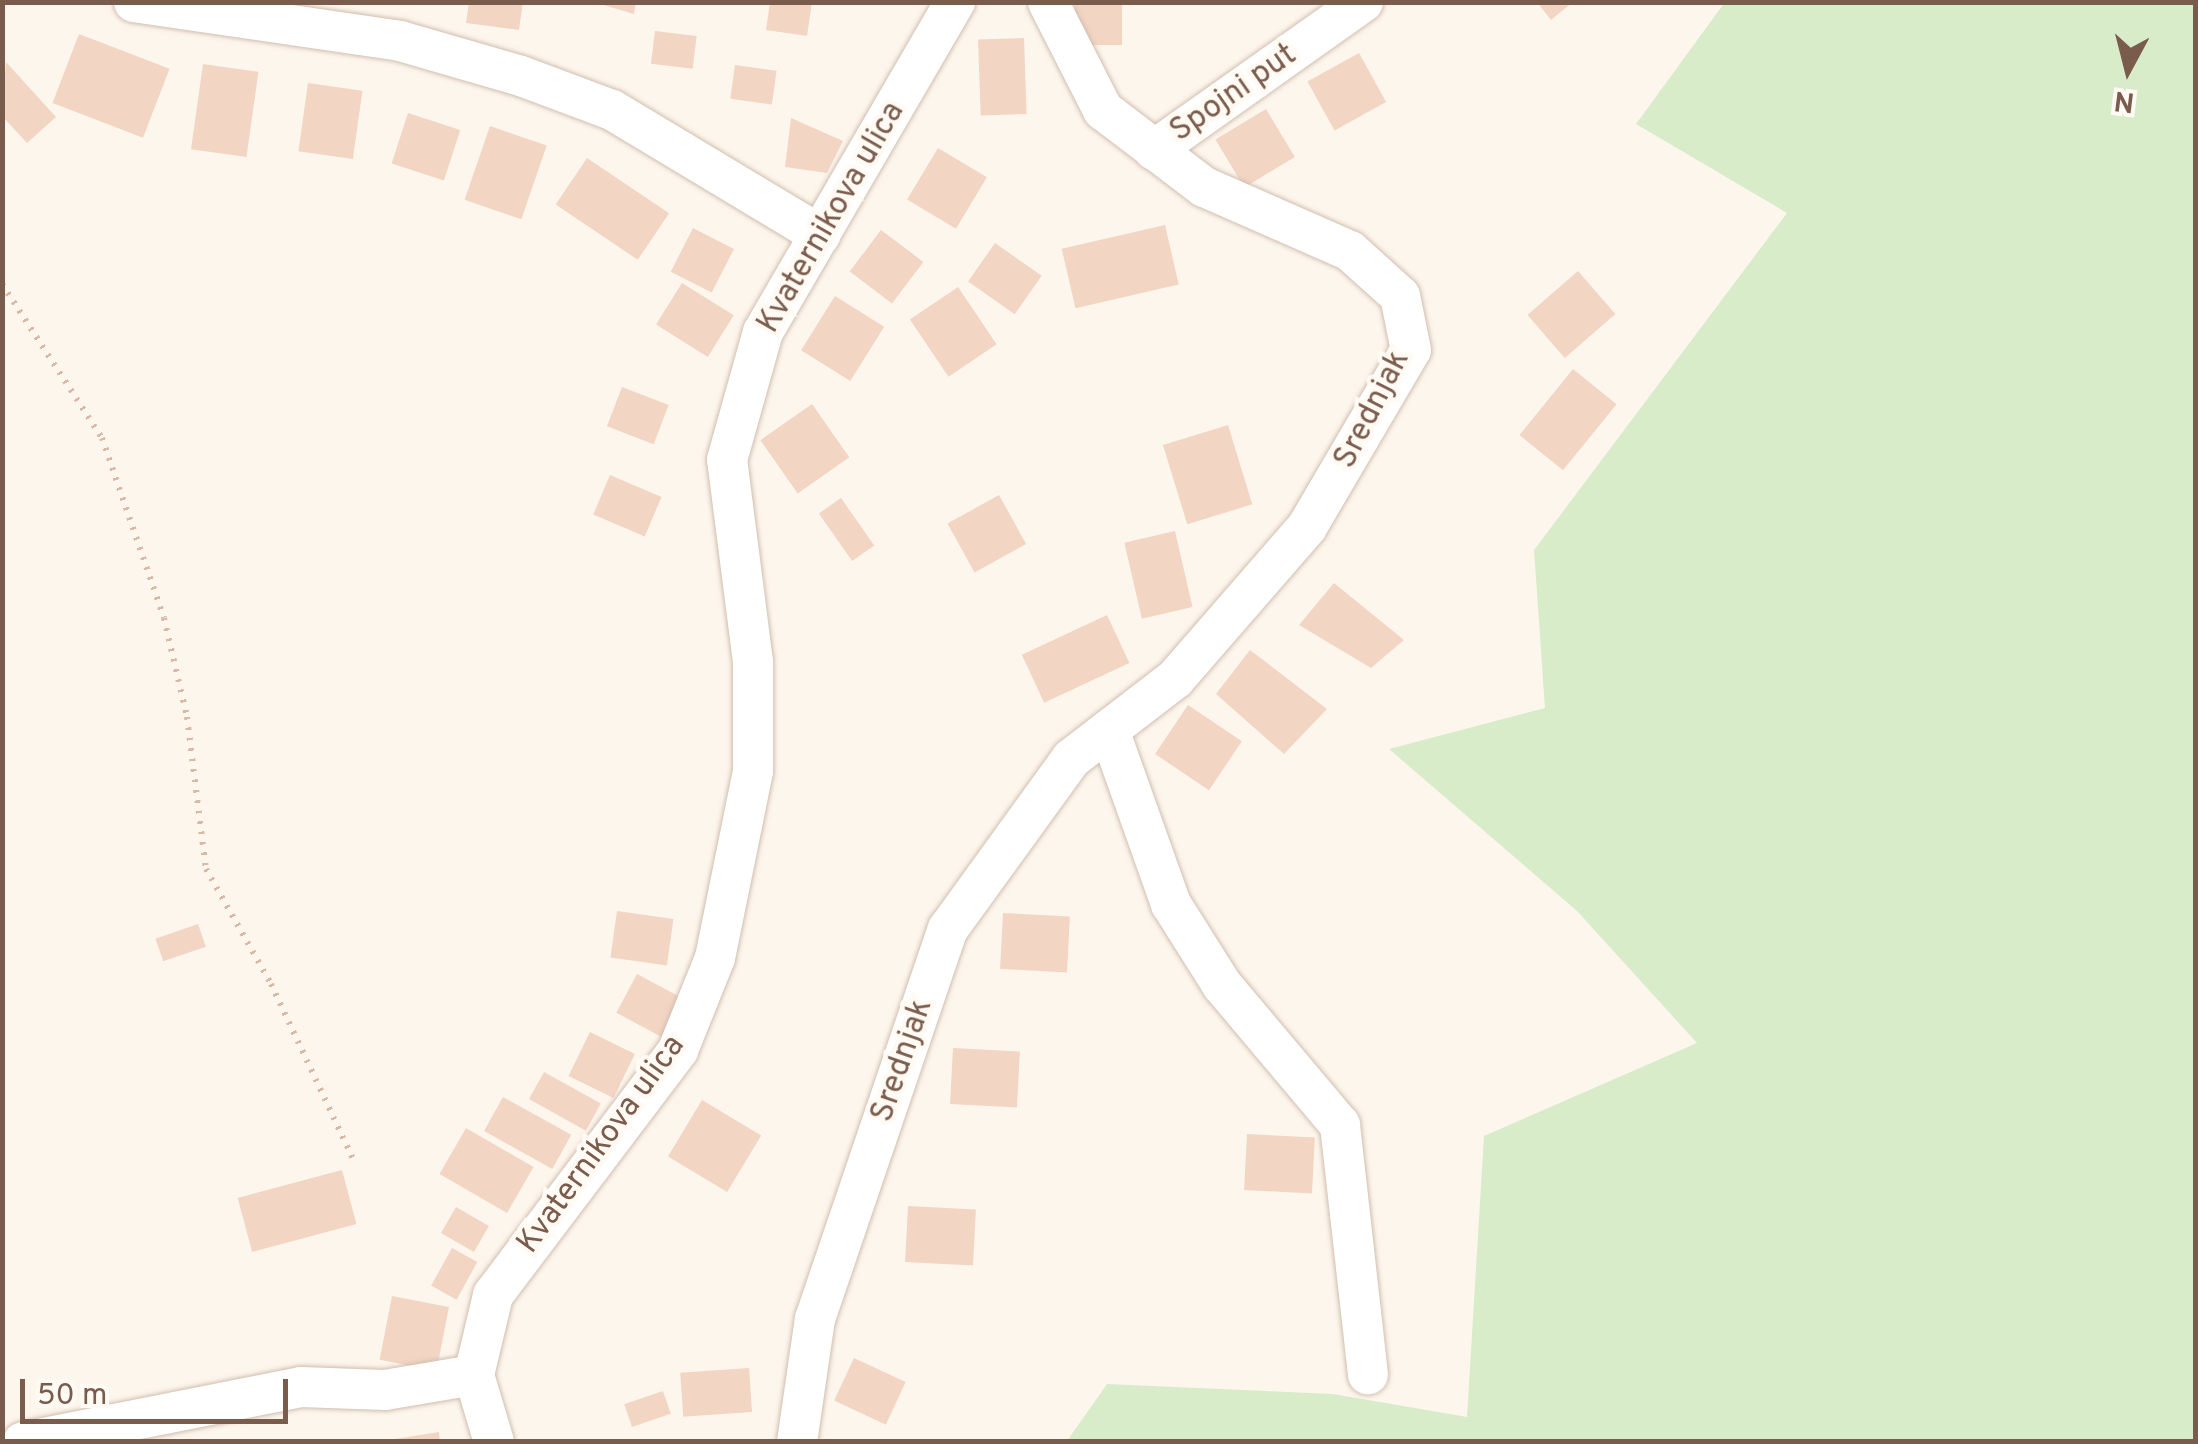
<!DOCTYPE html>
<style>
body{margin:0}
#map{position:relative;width:2198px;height:1444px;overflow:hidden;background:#fdf6ec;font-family:Overpass,sans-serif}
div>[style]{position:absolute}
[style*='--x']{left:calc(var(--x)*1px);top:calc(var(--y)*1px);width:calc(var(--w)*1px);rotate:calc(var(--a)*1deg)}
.green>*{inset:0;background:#d8ecc9}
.building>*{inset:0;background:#f3d5c3;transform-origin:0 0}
.path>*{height:6px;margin-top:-3px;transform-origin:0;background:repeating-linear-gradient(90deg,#d9b8a5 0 2.5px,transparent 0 10.5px)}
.roads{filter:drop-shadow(0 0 2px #d1beb0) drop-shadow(0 0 2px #d1beb0)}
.minor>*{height:40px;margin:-20px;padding:0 20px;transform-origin:20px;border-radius:20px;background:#fff}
span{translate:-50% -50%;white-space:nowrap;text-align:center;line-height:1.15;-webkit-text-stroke:9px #fffaf3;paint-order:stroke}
.street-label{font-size:32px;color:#7a5c4d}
.frame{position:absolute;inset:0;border:5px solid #7a5c4d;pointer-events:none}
.north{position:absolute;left:2078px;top:20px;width:100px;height:100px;-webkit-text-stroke:8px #fffaf3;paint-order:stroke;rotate:187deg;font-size:28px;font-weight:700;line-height:40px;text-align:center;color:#7a5c4d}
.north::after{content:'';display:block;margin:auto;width:35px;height:45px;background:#7a5c4d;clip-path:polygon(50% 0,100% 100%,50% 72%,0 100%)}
.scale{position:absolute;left:20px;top:1379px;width:268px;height:45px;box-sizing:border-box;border:5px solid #7a5c4d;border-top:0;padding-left:12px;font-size:30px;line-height:35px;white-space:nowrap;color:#7a5c4d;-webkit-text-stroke:8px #fffaf3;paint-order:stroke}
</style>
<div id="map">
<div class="green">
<div style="clip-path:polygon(1725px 2px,2195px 3px,2195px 1441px,1067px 1441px,1107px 1384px,1333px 1394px,1467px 1417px,1484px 1136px,1697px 1043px,1577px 911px,1389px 749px,1545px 708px,1534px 550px,1787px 213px,1636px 124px)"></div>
</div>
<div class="building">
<div style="clip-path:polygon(469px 2px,523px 2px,519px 30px,466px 23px)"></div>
<div style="clip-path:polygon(593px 2px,636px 2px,634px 14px)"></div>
<div style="clip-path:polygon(770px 2px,812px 2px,807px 36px,766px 30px)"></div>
<div style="left:1075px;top:2px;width:47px;height:43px"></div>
<div style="clip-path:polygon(1537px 2px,1573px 2px,1551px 20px)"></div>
<div style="left:655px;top:31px;width:42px;height:33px;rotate:7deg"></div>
<div style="left:79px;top:34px;width:97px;height:74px;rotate:21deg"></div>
<div style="left:1024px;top:38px;width:76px;height:46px;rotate:88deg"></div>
<div style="left:1359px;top:53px;width:56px;height:59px;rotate:61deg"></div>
<div style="clip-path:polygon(6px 62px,56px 117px,27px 143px,2px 116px)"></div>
<div style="left:203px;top:64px;width:56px;height:86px;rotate:8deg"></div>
<div style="left:735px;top:65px;width:42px;height:34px;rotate:8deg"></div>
<div style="left:308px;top:83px;width:55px;height:69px;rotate:8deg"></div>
<div style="left:1266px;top:109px;width:56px;height:59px;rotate:59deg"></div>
<div style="left:408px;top:113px;width:55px;height:53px;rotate:18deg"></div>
<div style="clip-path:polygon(791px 118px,843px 141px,827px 173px,785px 167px)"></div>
<div style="left:490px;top:126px;width:60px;height:78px;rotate:19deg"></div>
<div style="left:938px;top:148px;width:57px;height:60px;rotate:31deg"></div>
<div style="left:587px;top:158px;width:99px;height:56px;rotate:34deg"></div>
<div style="left:1165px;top:225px;width:61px;height:106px;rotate:77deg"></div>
<div style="left:693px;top:228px;width:46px;height:49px;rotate:27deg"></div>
<div style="left:881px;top:230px;width:53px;height:52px;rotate:37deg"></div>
<div style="left:995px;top:243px;width:57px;height:47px;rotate:35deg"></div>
<div style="left:1578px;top:271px;width:57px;height:67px;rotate:49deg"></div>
<div style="left:682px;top:283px;width:61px;height:49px;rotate:32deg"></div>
<div style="left:958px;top:287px;width:69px;height:58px;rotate:56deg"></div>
<div style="left:835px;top:296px;width:58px;height:64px;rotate:32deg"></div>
<div style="left:1573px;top:369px;width:56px;height:85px;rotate:39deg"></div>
<div style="left:622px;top:387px;width:50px;height:42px;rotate:21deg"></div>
<div style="left:812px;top:404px;width:65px;height:63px;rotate:55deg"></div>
<div style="left:1228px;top:425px;width:83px;height:68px;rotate:73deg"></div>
<div style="left:610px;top:475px;width:56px;height:43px;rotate:23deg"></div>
<div style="left:999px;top:495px;width:56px;height:59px;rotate:61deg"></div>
<div style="left:841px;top:498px;width:58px;height:27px;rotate:55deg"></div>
<div style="left:1175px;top:531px;width:78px;height:52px;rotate:77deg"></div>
<div style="clip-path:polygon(1334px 583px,1404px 640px,1371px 668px,1299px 625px)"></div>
<div style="left:1107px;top:615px;width:53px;height:94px;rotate:65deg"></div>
<div style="clip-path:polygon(1250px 650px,1327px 709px,1284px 754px,1216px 694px)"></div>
<div style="left:1188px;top:705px;width:65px;height:59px;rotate:34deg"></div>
<div style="left:617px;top:911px;width:57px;height:47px;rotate:8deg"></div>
<div style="left:1003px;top:913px;width:67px;height:56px;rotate:3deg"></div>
<div style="left:198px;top:924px;width:24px;height:45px;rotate:71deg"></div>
<div style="left:637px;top:974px;width:52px;height:44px;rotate:28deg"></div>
<div style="left:590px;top:1032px;width:50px;height:49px;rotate:26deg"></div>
<div style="left:953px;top:1048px;width:67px;height:56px;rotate:3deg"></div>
<div style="left:544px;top:1072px;width:65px;height:31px;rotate:29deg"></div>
<div style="left:503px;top:1097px;width:78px;height:39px;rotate:29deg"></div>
<div style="left:702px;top:1100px;width:69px;height:66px;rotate:31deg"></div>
<div style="left:466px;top:1128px;width:78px;height:53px;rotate:30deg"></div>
<div style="left:1247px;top:1134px;width:68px;height:56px;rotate:3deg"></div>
<div style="left:342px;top:1170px;width:56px;height:108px;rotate:75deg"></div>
<div style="left:908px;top:1206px;width:68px;height:56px;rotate:3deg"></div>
<div style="left:456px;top:1207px;width:38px;height:30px;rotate:30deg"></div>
<div style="left:452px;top:1248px;width:29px;height:43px;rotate:29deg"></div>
<div style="left:392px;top:1296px;width:58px;height:65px;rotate:11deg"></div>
<div style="left:854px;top:1358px;width:57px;height:47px;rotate:25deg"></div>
<div style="left:749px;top:1368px;width:44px;height:69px;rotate:86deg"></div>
<div style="left:663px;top:1391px;width:24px;height:41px;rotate:71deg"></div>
<div style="clip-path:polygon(439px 1432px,440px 1442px,395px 1442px,395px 1439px)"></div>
</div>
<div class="path">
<div style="--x:2;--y:284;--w:184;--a:57"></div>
<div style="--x:102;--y:438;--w:190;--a:71"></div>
<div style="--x:164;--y:618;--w:102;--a:76.9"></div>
<div style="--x:187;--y:717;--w:153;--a:82.9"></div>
<div style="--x:206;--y:869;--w:132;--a:60.5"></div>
<div style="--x:271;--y:984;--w:195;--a:64.9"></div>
</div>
<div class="roads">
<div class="minor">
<div style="--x:134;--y:2;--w:269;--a:8.3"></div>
<div style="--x:400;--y:41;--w:126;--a:16.1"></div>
<div style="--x:521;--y:76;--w:97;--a:20.5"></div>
<div style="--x:612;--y:110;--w:243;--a:31"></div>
<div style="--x:1154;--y:150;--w:256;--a:-35.3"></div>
<div style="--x:1109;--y:730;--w:185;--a:70.4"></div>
<div style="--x:1171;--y:904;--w:96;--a:57.8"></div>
<div style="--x:1222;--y:985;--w:183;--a:49.9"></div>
<div style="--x:1340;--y:1125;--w:251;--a:83.6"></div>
<div style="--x:23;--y:1442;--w:283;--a:-11.2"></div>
<div style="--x:301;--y:1387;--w:84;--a:2"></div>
<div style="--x:385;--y:1390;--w:90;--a:-9.6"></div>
<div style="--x:494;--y:1442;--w:70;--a:-106.6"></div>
<div style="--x:474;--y:1375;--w:82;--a:-76.6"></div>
<div style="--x:493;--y:1295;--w:307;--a:-52.9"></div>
<div style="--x:678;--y:1050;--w:99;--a:-68.1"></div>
<div style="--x:715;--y:958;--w:191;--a:-78.5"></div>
<div style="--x:753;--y:771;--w:109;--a:-90"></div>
<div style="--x:753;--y:662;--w:204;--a:-97.3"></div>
<div style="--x:727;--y:460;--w:133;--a:-74.3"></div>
<div style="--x:763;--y:332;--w:382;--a:-59.8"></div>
<div style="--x:797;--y:1442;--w:124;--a:-81.7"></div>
<div style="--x:815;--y:1319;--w:412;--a:-71.2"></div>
<div style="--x:948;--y:929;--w:210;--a:-54.1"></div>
<div style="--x:1071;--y:759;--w:131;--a:-37.6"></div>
<div style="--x:1175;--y:679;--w:201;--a:-49"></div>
<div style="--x:1307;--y:527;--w:205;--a:-59.6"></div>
<div style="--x:1411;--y:350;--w:55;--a:-101.5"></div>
<div style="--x:1400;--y:296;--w:67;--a:-138"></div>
<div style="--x:1350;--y:251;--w:159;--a:-156.3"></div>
<div style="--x:1204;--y:187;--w:127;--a:-142.7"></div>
<div style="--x:1103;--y:110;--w:121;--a:-117"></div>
</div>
</div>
<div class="street-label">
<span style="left:1234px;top:94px;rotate:-35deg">Spojni put</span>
<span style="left:832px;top:218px;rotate:-60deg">Kvaternikova ulica</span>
<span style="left:1373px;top:410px;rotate:-63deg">Srednjak</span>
<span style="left:903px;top:1061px;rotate:-71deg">Srednjak</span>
<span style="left:602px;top:1145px;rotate:-54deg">Kvaternikova ulica</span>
</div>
<div class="frame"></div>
<div class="north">N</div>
<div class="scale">50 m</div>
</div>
